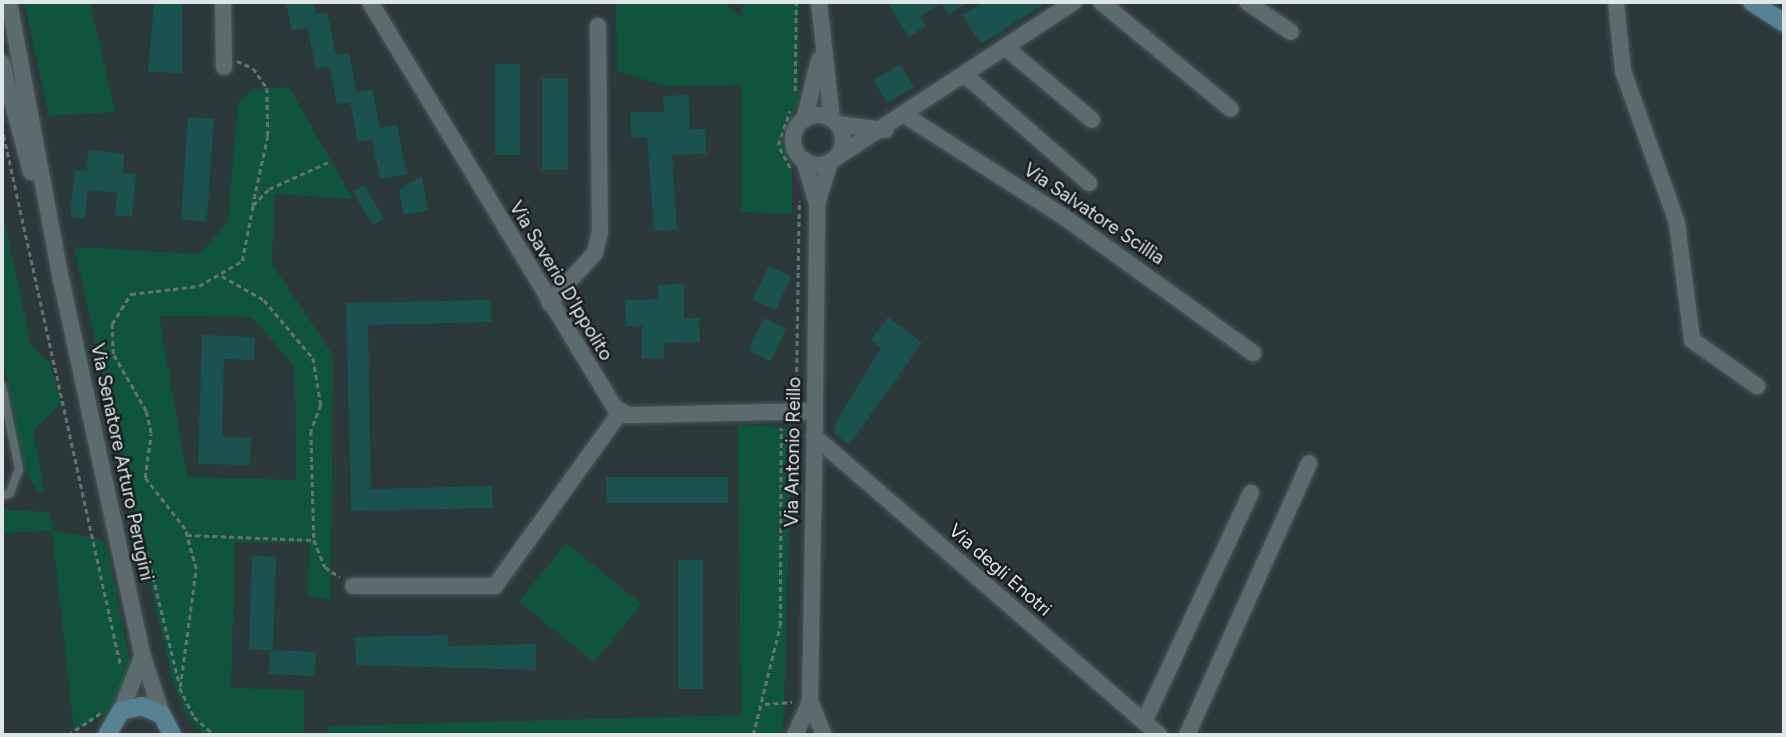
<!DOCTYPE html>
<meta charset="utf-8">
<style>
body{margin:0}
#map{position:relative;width:1786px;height:737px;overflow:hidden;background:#2c393b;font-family:Figtree,sans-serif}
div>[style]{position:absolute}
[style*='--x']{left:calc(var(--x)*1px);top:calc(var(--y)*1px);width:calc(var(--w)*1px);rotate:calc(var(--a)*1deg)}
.green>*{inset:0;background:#0f543c;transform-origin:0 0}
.building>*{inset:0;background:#1a524d;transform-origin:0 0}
.path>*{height:2.5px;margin-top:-1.25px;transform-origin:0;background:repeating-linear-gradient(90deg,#677274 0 5px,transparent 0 8.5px)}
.roads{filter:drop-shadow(0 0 2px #4c5759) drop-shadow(0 0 2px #4c5759)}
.lane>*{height:8px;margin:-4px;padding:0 4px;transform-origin:4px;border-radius:4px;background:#5c6b6d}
.street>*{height:16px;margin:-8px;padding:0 8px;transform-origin:8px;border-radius:8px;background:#5c6b6d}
.street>.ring{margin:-8px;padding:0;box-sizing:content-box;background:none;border:16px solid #5c6b6d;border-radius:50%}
.secondary>*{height:18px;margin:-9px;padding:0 9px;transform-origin:9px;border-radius:9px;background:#568394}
span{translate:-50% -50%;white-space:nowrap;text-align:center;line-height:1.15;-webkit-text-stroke:5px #191f20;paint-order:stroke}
.street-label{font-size:19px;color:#dee6e7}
.frame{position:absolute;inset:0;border:4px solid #dee6e7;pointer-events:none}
</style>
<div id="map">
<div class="green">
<div style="clip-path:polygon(24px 2px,90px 2px,115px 112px,49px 116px)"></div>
<div style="clip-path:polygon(616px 2px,724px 2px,742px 17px,743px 2px,799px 2px,799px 102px,782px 139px,792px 167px,792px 214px,741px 212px,741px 85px,665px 86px,617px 71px)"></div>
<div style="clip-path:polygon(evenodd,289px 87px,353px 199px,274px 194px,272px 264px,333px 355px,331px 601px,308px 595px,309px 543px,235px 542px,231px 688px,304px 690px,304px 735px,204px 735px,188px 719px,173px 682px,74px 247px,200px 254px,228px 222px,238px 103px,253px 89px,289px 87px,159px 316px,252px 317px,295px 367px,296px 480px,187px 477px,159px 316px)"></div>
<div style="clip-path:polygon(2px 210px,31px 345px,50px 363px,61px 403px,33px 431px,45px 494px,36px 490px,25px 470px,2px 352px)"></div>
<div style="clip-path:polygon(738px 425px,792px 428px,783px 735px,328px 735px,328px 726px,741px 715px)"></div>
<div style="clip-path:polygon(2px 510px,49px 512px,53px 531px,99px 539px,107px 547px,131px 667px,110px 712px,74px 730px,52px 531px,2px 533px)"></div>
<div style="left:566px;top:543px;width:97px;height:75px;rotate:39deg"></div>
</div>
<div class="building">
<div style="clip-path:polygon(154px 2px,182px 2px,182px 73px,148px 72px)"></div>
<div style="clip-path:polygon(286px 2px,314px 2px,316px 14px,327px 12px,336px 55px,349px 53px,357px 92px,372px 89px,380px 128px,397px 125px,407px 174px,380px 179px,372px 139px,358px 142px,350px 102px,337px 104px,329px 66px,316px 69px,307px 28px,292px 31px)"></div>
<div style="clip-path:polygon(887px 2px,968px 2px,948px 15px,941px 3px,920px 16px,926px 26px,909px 37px)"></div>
<div style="clip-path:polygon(983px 2px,1048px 2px,981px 44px,962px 15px)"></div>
<div style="left:495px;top:64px;width:25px;height:91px"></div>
<div style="left:900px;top:64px;width:27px;height:31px;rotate:59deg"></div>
<div style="left:542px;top:78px;width:26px;height:92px"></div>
<div style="clip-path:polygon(689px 95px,690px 129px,706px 129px,706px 154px,672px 155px,677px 230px,654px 231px,647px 137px,631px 138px,630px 112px,664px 112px,663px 96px)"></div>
<div style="left:188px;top:117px;width:26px;height:103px;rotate:4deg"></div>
<div style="clip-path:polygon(88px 150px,124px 154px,123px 173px,136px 174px,132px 217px,115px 215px,117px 193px,88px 190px,85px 218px,70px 217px,75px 170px,87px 171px)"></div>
<div style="clip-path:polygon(422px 176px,428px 210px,404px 215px,399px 190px)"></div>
<div style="left:364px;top:185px;width:39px;height:13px;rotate:59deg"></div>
<div style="left:769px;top:266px;width:25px;height:37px;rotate:26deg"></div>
<div style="clip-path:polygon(684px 284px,684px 318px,699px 318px,700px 342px,664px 343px,664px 358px,642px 359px,642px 326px,626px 326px,625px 300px,659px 299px,658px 285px)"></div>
<div style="clip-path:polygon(491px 300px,491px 322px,368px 325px,371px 489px,492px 486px,493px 508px,351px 511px,346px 303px)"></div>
<div style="clip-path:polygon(888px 317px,922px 343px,849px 445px,835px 434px,835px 424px,881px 348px,871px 340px)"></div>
<div style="left:764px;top:318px;width:25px;height:36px;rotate:26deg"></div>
<div style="clip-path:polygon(202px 335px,255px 337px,254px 360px,224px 359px,222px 437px,251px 438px,250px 465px,198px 464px)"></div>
<div style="left:606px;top:477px;width:122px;height:26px"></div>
<div style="clip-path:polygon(252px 556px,276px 557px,273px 650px,316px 652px,315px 676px,269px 674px,270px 650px,249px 650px)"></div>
<div style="left:678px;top:560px;width:25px;height:129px"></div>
<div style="clip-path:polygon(448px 635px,448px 646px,536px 644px,536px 670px,356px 665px,355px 637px)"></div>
</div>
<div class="path">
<div style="--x:237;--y:61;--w:17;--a:24"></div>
<div style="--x:253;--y:68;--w:24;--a:55"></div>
<div style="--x:267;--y:88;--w:48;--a:88.8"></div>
<div style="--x:268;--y:136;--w:71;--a:102.3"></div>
<div style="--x:795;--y:91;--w:89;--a:-89.4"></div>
<div style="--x:2;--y:127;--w:553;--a:77.57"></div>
<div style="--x:790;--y:168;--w:26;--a:-118"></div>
<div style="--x:778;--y:145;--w:36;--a:-71"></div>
<div style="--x:222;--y:276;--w:48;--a:29.7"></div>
<div style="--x:264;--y:300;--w:76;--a:49.8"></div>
<div style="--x:313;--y:358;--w:48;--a:80.3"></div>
<div style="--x:321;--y:405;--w:28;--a:111"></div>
<div style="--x:311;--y:431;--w:109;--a:88.4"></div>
<div style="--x:314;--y:540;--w:29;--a:68"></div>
<div style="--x:325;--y:567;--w:18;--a:34"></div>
<div style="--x:796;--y:397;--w:196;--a:-89.1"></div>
<div style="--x:187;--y:535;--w:127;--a:2.3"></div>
<div style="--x:136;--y:554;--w:11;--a:-10"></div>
<div style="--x:147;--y:552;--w:134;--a:76.2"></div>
<div style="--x:180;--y:687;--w:119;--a:-82.3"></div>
<div style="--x:196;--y:569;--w:41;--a:-105.4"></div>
<div style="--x:185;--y:529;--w:65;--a:-128.1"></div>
<div style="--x:145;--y:478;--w:45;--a:-82.4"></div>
<div style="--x:151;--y:433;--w:23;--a:-103"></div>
<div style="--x:146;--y:411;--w:66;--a:-120.1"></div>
<div style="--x:113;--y:354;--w:30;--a:-92"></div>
<div style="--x:112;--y:324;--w:36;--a:-58"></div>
<div style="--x:131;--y:294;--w:68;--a:-6.7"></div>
<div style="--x:199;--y:286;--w:50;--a:-30.2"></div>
<div style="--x:242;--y:261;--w:57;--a:-78.9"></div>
<div style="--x:253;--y:205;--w:23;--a:-45"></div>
<div style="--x:269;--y:189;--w:68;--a:-24.3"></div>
<div style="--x:180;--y:688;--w:32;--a:64"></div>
<div style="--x:194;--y:717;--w:28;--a:41"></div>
<div style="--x:765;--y:704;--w:27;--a:-4"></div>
<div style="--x:68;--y:735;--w:40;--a:-34"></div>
<div style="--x:753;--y:735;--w:112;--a:-76.1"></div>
<div style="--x:780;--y:626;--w:198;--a:-89.7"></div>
</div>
<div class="roads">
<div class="lane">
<div style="--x:2;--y:386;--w:85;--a:78.4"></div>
<div style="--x:19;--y:469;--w:26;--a:111"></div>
<div style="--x:10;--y:493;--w:9;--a:159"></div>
</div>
<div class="street">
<div style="--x:9;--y:2;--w:282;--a:79.4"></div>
<div style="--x:61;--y:279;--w:384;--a:77.8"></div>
<div style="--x:142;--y:654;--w:64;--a:71.8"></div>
<div style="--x:223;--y:2;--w:65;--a:89.1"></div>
<div style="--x:370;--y:2;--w:474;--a:58.9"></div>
<div style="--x:615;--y:408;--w:15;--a:28"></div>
<div style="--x:628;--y:415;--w:187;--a:-1.2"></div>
<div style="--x:819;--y:2;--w:118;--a:83.7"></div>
<div style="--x:1101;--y:2;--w:168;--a:39.5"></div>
<div style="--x:1247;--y:2;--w:53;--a:34.3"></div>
<div style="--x:1616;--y:2;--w:69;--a:84.2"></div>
<div style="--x:1623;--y:71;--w:161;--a:70.4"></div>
<div style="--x:1677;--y:223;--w:118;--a:82.7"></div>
<div style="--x:1692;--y:340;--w:80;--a:35.3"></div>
<div style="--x:1006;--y:48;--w:112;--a:39.9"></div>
<div style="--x:2;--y:63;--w:113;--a:75.1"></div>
<div style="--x:966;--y:76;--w:163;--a:41"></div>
<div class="ring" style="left:793px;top:115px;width:34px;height:34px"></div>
<div style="--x:906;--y:116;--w:188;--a:32.6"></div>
<div style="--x:1064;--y:217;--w:233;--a:35.7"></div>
<div style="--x:804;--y:120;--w:62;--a:-76"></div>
<div style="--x:837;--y:124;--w:49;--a:7"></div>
<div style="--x:837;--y:157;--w:283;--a:-33.2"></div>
<div style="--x:817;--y:204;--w:44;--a:-72.8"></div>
<div style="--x:549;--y:303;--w:68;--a:-47.4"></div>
<div style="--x:595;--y:253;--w:22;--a:-77"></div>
<div style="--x:600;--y:232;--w:206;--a:-90.6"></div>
<div style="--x:814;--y:436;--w:457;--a:40.9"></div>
<div style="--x:353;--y:586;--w:142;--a:0"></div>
<div style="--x:495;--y:586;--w:216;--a:-54.2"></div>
<div style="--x:810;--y:701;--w:37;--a:68"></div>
<div style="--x:121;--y:711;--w:58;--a:-68.7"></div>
<div style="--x:1144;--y:722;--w:253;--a:-65"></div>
<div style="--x:795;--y:735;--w:37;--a:-66"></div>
<div style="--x:810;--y:701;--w:290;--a:-89"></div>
<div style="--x:815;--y:411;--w:207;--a:-89.4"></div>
<div style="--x:817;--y:204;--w:46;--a:-106.5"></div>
<div style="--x:1187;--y:735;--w:298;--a:-65.8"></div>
</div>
<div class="secondary">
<div style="--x:1752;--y:2;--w:38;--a:33"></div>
<div style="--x:107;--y:735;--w:28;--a:-60"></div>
<div style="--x:121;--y:711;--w:22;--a:-13"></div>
<div style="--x:142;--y:706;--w:22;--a:24"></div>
<div style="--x:162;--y:715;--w:22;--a:63"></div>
</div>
</div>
<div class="street-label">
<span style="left:1094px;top:214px;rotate:34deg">Via Salvatore Scillìa</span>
<span style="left:561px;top:281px;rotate:59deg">Via Saverio D'Ippolito</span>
<span style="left:793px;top:452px;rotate:-89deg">Via Antonio Reillo</span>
<span style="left:122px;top:462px;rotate:78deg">Via Senatore Arturo Perugini</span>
<span style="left:1000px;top:570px;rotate:41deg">Via degli Enotri</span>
</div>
<div class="frame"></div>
</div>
